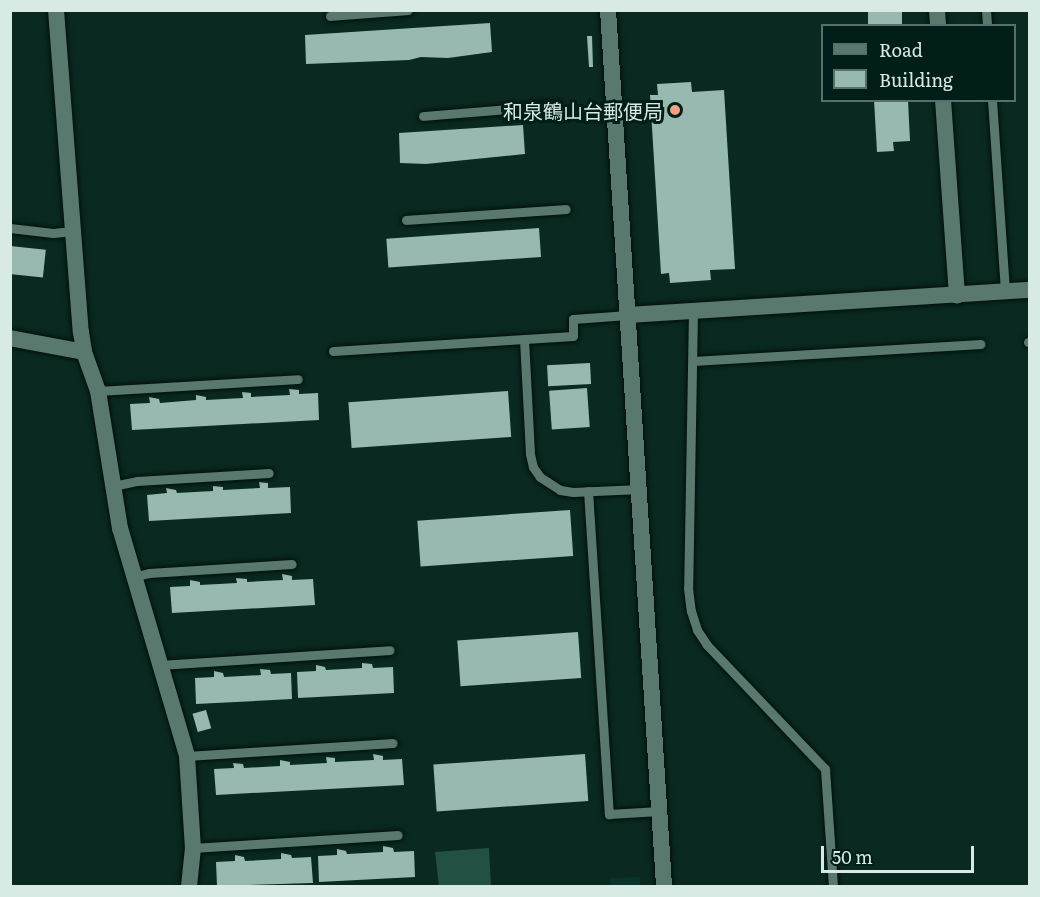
<!DOCTYPE html>
<meta charset="utf-8">
<style>
body{margin:0}
#map{position:relative;width:1040px;height:897px;overflow:hidden;background:#0a2921;font-family:Literata,"Noto Sans JP",serif}
div>[style]{position:absolute}
[style*='--x']{left:calc(var(--x)*1px);top:calc(var(--y)*1px);width:calc(var(--w)*1px);rotate:calc(var(--a)*1deg)}
.built>*{inset:0;background:#08342b}
.green>*{inset:0;background:#225044}
.building>*{inset:0;background:#98b9af;transform-origin:0 0}
.roads{filter:drop-shadow(0 0 2px #00110b) drop-shadow(0 0 2px #00110b)}
.service>*{height:9px;margin:-4.5px;padding:0 4.5px;transform-origin:4.5px;border-radius:4.5px;background:#59796f}
.minor>*{height:16px;margin:-8px;padding:0 8px;transform-origin:8px;border-radius:8px;background:#59796f}
.tertiary>*{height:16px;margin:-8px;padding:0 8px;transform-origin:8px;border-radius:8px;background:#59796f}
.dots>*{width:16px;height:16px;translate:-50% -50%;box-sizing:border-box;border:3px solid #011f18;border-radius:50%}
span{translate:-50% -50%;white-space:nowrap;text-align:center;line-height:1.15;-webkit-text-stroke:6px #011f18;paint-order:stroke}
.poi-label{font-size:20px;color:#d8eae4}
.right{translate:-100% -50%;text-align:right}
.frame{position:absolute;inset:0;border:12px solid #d8eae4;pointer-events:none}
.legend{position:absolute;left:821px;top:24px;width:195px;height:78px;box-sizing:border-box;background:#011f18;border:2px solid #57706a;margin:0;padding:8px 10px;list-style:none;font-size:18px;color:#d8eae4}
.legend li{display:flex;align-items:center;gap:12px;height:30px}
.legend b{width:30px;border:2px solid #57706a}
.scale{position:absolute;left:821px;top:846px;width:153px;height:27px;box-sizing:border-box;border:3px solid #d8eae4;border-top:0;padding-left:8px;font-size:18px;line-height:21px;white-space:nowrap;color:#d8eae4;-webkit-text-stroke:4px #011f18;paint-order:stroke}
</style>
<div id="map">
<div class="built">
<div style="clip-path:polygon(640px 877px,640px 886px,611px 886px,610px 878px)"></div>
</div>
<div class="green">
<div style="clip-path:polygon(489px 848px,491px 886px,439px 886px,435px 852px)"></div>
</div>
<div class="building">
<div style="left:868px;top:10px;width:34px;height:16px"></div>
<div style="clip-path:polygon(490px 23px,492px 52px,448px 58px,421px 57px,409px 60px,306px 64px,305px 35px)"></div>
<div style="clip-path:polygon(587px 36px,592px 36px,593px 67px,589px 67px)"></div>
<div style="clip-path:polygon(691px 82px,692px 92px,724px 90px,735px 269px,710px 270px,711px 280px,670px 283px,669px 273px,661px 274px,650px 95px,658px 95px,657px 84px)"></div>
<div style="clip-path:polygon(874px 100px,908px 100px,910px 141px,893px 142px,894px 151px,877px 152px)"></div>
<div style="clip-path:polygon(523px 125px,525px 154px,426px 164px,400px 163px,399px 133px)"></div>
<div style="left:539px;top:228px;width:29px;height:153px;rotate:86deg"></div>
<div style="left:10px;top:246px;width:36px;height:28px;rotate:6deg"></div>
<div style="left:590px;top:363px;width:21px;height:43px;rotate:87deg"></div>
<div style="left:587px;top:388px;width:39px;height:38px;rotate:86deg"></div>
<div style="clip-path:polygon(289px 389px,299px 390px,299px 394px,318px 393px,319px 420px,132px 430px,130px 404px,150px 403px,149px 397px,159px 399px,160px 403px,196px 400px,196px 395px,206px 397px,206px 400px,243px 398px,242px 392px,251px 393px,251px 397px,290px 395px)"></div>
<div style="left:508px;top:391px;width:46px;height:160px;rotate:86deg"></div>
<div style="clip-path:polygon(259px 482px,268px 483px,268px 488px,290px 487px,291px 513px,149px 521px,147px 495px,167px 493px,166px 488px,176px 490px,177px 493px,213px 491px,213px 486px,223px 487px,223px 490px,260px 488px)"></div>
<div style="left:570px;top:510px;width:46px;height:153px;rotate:86deg"></div>
<div style="clip-path:polygon(282px 574px,292px 576px,292px 580px,313px 579px,315px 605px,172px 613px,170px 587px,190px 586px,190px 580px,200px 582px,200px 585px,237px 583px,236px 578px,247px 579px,247px 582px,283px 580px)"></div>
<div style="left:578px;top:632px;width:46px;height:121px;rotate:86deg"></div>
<div style="clip-path:polygon(362px 663px,372px 664px,373px 668px,393px 667px,394px 693px,298px 698px,297px 672px,316px 671px,316px 665px,325px 667px,326px 670px,362px 668px)"></div>
<div style="clip-path:polygon(260px 669px,270px 670px,271px 674px,291px 673px,292px 699px,196px 704px,195px 678px,214px 677px,214px 671px,223px 673px,224px 677px,261px 675px)"></div>
<div style="left:206px;top:710px;width:19px;height:14px;rotate:74deg"></div>
<div style="clip-path:polygon(373px 754px,383px 756px,383px 760px,402px 759px,404px 785px,216px 795px,214px 769px,234px 768px,233px 763px,243px 764px,244px 768px,280px 766px,280px 760px,290px 762px,290px 765px,327px 763px,326px 757px,335px 758px,335px 762px,374px 760px)"></div>
<div style="left:585px;top:754px;width:47px;height:152px;rotate:86deg"></div>
<div style="clip-path:polygon(383px 846px,393px 848px,394px 852px,414px 851px,415px 877px,319px 882px,318px 856px,337px 855px,337px 849px,346px 851px,347px 854px,383px 852px)"></div>
<div style="clip-path:polygon(281px 853px,291px 855px,292px 858px,311px 857px,313px 883px,217px 886px,216px 862px,235px 861px,235px 855px,244px 857px,245px 861px,281px 859px)"></div>
</div>
<div class="roads">
<div class="service">
<div style="--x:986;--y:10;--w:16;--a:86"></div>
<div style="--x:330;--y:16;--w:78;--a:-4.4"></div>
<div style="--x:992;--y:100;--w:192;--a:86.1"></div>
<div style="--x:423;--y:116;--w:133;--a:-4.7"></div>
<div style="--x:406;--y:220;--w:160;--a:-3.9"></div>
<div style="--x:10;--y:228;--w:43;--a:6.6"></div>
<div style="--x:53;--y:233;--w:20;--a:-6"></div>
<div style="--x:693;--y:311;--w:277;--a:91"></div>
<div style="--x:688;--y:588;--w:23;--a:83"></div>
<div style="--x:691;--y:611;--w:20;--a:72"></div>
<div style="--x:697;--y:630;--w:18;--a:56"></div>
<div style="--x:707;--y:645;--w:171;--a:46.4"></div>
<div style="--x:825;--y:769;--w:117;--a:86.1"></div>
<div style="--x:524;--y:339;--w:115;--a:87"></div>
<div style="--x:530;--y:454;--w:13;--a:77"></div>
<div style="--x:533;--y:467;--w:12;--a:55"></div>
<div style="--x:540;--y:477;--w:24;--a:33"></div>
<div style="--x:560;--y:490;--w:13;--a:9"></div>
<div style="--x:573;--y:492;--w:67;--a:-2.6"></div>
<div style="--x:1028;--y:342;--w:2;--a:0"></div>
<div style="--x:333;--y:351;--w:240;--a:-3.6"></div>
<div style="--x:573;--y:336;--w:17;--a:-90"></div>
<div style="--x:573;--y:319;--w:55;--a:-4.2"></div>
<div style="--x:693;--y:361;--w:288;--a:-3.4"></div>
<div style="--x:98;--y:391;--w:200;--a:-3.4"></div>
<div style="--x:113;--y:486;--w:25;--a:-12"></div>
<div style="--x:137;--y:481;--w:132;--a:-3.5"></div>
<div style="--x:588;--y:491;--w:324;--a:86.3"></div>
<div style="--x:609;--y:814;--w:50;--a:-3.4"></div>
<div style="--x:133;--y:577;--w:16;--a:-14"></div>
<div style="--x:149;--y:573;--w:143;--a:-3.6"></div>
<div style="--x:160;--y:665;--w:230;--a:-3.7"></div>
<div style="--x:187;--y:756;--w:206;--a:-3.6"></div>
<div style="--x:193;--y:848;--w:205;--a:-3.6"></div>
</div>
<div class="minor">
<div style="--x:56;--y:10;--w:323;--a:85.6"></div>
<div style="--x:81;--y:332;--w:20;--a:81"></div>
<div style="--x:84;--y:352;--w:41;--a:70.3"></div>
<div style="--x:98;--y:391;--w:139;--a:80.9"></div>
<div style="--x:120;--y:528;--w:238;--a:73.6"></div>
<div style="--x:187;--y:756;--w:92;--a:86.3"></div>
<div style="--x:193;--y:848;--w:38;--a:96"></div>
<div style="--x:937;--y:10;--w:16;--a:86"></div>
<div style="--x:943;--y:100;--w:196;--a:85.9"></div>
<div style="--x:628;--y:315;--w:403;--a:-3.6"></div>
</div>
<div class="tertiary">
<div style="--x:608;--y:10;--w:878;--a:86.34"></div>
<div style="--x:10;--y:338;--w:75;--a:10.7"></div>
</div>
</div>
<div class="dots">
<div style="left:675px;top:110px;background:#f2a07f"></div>
</div>
<div class="poi-label">
<span class="right" style="left:663px;top:110px">和泉鶴山台郵便局</span>
</div>
<div class="frame"></div>
<ul class="legend">
<li><b style="height:8px;background:#59796f"></b>Road</li>
<li><b style="height:16px;background:#98b9af"></b>Building</li>
</ul>
<div class="scale">50 m</div>
</div>
